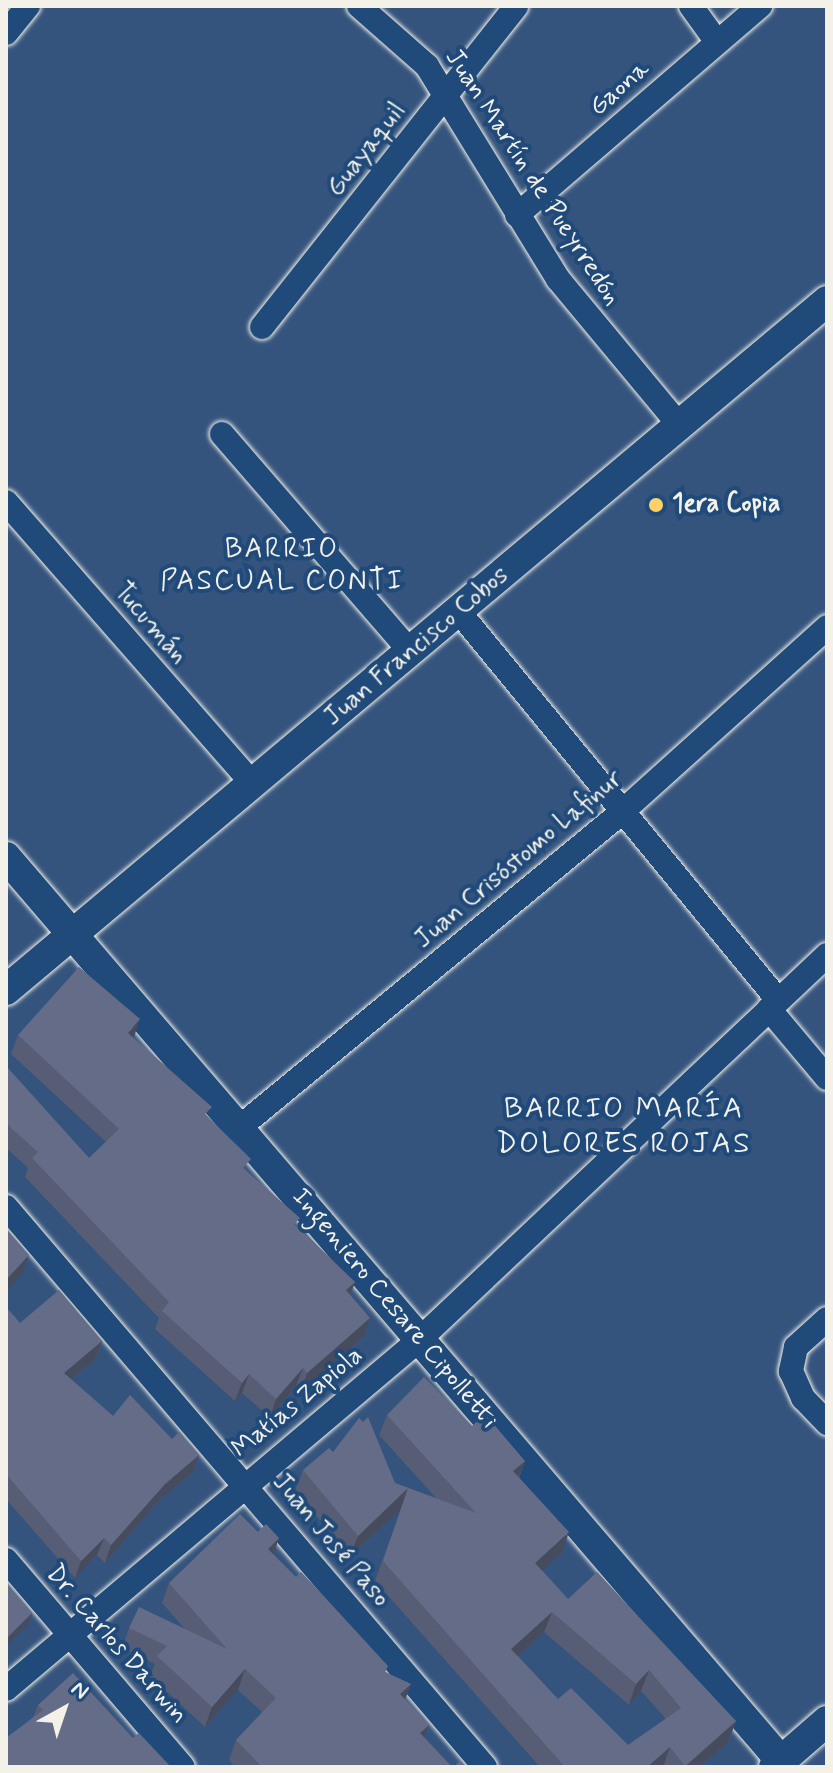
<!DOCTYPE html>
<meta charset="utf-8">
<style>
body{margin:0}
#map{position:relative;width:833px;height:1773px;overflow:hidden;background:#34547e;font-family:Mynerve,sans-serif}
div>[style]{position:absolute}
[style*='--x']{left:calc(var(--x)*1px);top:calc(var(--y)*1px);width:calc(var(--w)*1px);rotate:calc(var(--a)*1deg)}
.roads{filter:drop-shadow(0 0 2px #f4f1e8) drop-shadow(0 0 2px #f4f1e8)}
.minor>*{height:24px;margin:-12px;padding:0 12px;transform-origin:12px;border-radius:12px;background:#1f4a7a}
.tertiary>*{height:30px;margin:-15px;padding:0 15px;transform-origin:15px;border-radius:15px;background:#1f4a7a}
.wall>*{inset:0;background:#565d74}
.shaded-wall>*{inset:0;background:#464c5e}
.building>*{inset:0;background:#646c87}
.dots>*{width:22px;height:22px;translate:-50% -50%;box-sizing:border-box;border:4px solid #1f4a7a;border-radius:50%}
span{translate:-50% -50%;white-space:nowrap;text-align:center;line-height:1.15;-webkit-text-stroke:8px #1f4a7a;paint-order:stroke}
.street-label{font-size:26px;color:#f4f1e8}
.poi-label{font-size:26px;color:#f4f1e8;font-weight:700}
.left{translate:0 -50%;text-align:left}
.neighbourhood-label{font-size:28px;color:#f4f1e8;letter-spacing:2px}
.quarter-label{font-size:30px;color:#f4f1e8;letter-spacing:2px}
.frame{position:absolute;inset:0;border:8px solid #f4f1e8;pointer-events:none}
.north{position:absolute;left:24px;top:1669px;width:80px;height:80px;-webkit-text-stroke:6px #1f4a7a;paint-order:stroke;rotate:40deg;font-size:22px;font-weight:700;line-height:32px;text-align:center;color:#f4f1e8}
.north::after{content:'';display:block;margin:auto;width:28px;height:36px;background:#f4f1e8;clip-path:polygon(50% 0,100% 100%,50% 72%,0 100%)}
</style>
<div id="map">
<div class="roads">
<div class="minor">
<div style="--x:359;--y:6;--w:91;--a:41.4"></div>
<div style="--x:427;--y:66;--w:250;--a:58.4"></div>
<div style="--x:558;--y:279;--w:191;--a:50.3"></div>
<div style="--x:691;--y:6;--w:44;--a:54.2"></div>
<div style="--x:6;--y:33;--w:35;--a:-51"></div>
<div style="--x:517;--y:215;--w:321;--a:-40.7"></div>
<div style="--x:262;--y:327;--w:409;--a:-51.6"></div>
<div style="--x:222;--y:434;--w:289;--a:49.1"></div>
<div style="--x:6;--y:502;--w:373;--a:48.8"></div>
<div style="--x:459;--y:612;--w:502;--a:50.57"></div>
<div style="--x:769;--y:1009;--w:90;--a:50"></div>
<div style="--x:240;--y:1127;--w:497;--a:-39.5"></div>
<div style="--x:623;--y:811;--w:275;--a:-42"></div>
<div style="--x:6;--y:1207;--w:737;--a:49.46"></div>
<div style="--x:827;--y:1319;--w:42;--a:137.9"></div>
<div style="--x:796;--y:1347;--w:25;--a:102"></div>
<div style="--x:791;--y:1371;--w:30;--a:66"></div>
<div style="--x:803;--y:1398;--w:35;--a:46"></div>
<div style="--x:6;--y:1560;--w:272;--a:49.5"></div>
<div style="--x:6;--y:1689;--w:541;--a:-40.2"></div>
<div style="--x:419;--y:1340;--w:561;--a:-43.34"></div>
</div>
<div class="tertiary">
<div style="--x:6;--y:857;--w:1191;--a:49.39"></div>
<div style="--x:6;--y:990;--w:1072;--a:-40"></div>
<div style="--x:774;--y:1767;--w:70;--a:-41"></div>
</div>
</div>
<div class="wall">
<div style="clip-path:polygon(18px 1035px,133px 1038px,208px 1117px,247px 1171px,297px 1226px,355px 1282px,350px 1296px,363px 1337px,301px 1392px,296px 1386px,270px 1417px,242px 1393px,235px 1401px,155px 1329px,159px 1318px,25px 1177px,28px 1168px,6px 1148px,6px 1066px,89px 1158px,106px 1142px,11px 1054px)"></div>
<div style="clip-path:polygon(6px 1307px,20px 1323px,102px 1341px,96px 1359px,71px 1379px,113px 1416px,172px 1439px,199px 1455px,193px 1472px,158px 1501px,105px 1563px,97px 1555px,75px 1578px,6px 1499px)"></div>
<div style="clip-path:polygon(evenodd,387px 1415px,472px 1426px,525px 1461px,519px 1478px,562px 1552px,542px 1570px,568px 1599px,736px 1721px,728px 1742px,700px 1767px,540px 1767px,375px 1581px,401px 1509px,350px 1556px,295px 1490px,303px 1470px,333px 1452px,395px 1483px,437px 1499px,379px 1435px,387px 1415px,544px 1632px,629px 1705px,641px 1691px,666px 1719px,628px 1745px,558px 1699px,518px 1656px,544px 1632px)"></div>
<div style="clip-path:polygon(258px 1532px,279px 1538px,273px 1554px,385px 1672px,411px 1684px,405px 1700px,429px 1725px,424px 1737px,452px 1767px,235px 1767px,229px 1760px,236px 1740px,262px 1712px,238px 1690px,205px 1727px,150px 1676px,155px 1664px,122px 1648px,129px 1628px,184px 1628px,162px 1603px,169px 1583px)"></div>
<div style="clip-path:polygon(38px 1705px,133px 1738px,33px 1717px)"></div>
</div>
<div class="shaded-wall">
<div style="clip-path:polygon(140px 1019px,134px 1037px,121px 1051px,128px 1033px)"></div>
<div style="clip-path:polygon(29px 1255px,23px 1273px,6px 1291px,6px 1280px)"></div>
<div style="clip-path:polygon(355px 1282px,348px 1300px,346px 1290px)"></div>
<div style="clip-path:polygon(370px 1318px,363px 1337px,301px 1392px,307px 1373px)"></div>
<div style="clip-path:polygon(102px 1341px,96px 1359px,57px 1390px,64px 1373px)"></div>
<div style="clip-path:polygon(303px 1368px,296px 1386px,270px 1417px,276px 1399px)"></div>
<div style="clip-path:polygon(249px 1374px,242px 1393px,235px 1401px,242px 1383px)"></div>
<div style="clip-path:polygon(199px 1455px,193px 1472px,158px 1501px,105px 1563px,111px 1545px,165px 1484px)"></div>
<div style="clip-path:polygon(525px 1461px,517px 1481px,513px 1471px)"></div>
<div style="clip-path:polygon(408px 1488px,401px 1509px,350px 1556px,358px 1536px)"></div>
<div style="clip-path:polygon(569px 1532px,562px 1552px,528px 1584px,535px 1563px)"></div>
<div style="clip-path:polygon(104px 1538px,97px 1555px,75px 1578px,81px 1561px)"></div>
<div style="clip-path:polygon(279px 1538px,272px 1558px,268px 1549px)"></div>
<div style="clip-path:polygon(552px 1612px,544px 1632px,504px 1669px,511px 1649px)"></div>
<div style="clip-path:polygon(32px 1613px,28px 1625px,6px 1646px,6px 1639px)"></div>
<div style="clip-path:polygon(245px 1669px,238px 1690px,205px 1727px,212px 1707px)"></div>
<div style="clip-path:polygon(649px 1670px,641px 1691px,629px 1705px,636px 1684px)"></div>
<div style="clip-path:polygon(411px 1684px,403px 1704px,400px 1694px)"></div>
<div style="clip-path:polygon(736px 1721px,728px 1742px,700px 1767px,685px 1767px)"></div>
<div style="clip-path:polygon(429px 1725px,421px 1745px,420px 1733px)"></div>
<div style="clip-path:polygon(670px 1747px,663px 1767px,647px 1767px)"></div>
</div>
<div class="building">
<div style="clip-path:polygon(79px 967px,140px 1019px,128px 1033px,212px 1107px,205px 1114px,251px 1159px,243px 1168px,300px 1218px,294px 1224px,355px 1282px,346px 1290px,370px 1318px,307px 1373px,303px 1368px,276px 1399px,249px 1374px,242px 1383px,162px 1311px,169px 1302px,32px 1158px,38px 1152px,11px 1128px,6px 1122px,6px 1066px,89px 1158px,119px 1129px,18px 1035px)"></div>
<div style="clip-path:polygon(6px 1229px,29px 1255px,6px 1280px)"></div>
<div style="clip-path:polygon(59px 1290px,102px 1341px,64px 1373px,113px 1416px,130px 1395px,172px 1439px,179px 1432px,199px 1455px,165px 1484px,111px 1545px,104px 1538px,81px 1561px,6px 1474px,6px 1307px,20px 1323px)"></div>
<div style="clip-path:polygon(evenodd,424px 1377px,472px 1426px,485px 1414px,525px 1461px,513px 1471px,569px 1532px,535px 1563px,568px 1599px,597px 1572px,736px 1721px,685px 1766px,670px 1747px,647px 1767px,565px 1767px,383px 1561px,408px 1488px,358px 1536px,303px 1470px,329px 1448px,333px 1452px,359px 1418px,363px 1422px,368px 1417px,395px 1483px,476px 1513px,387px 1415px,424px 1377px,552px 1612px,636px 1684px,649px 1670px,681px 1708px,628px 1745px,571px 1688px,558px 1699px,511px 1649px,552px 1612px)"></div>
<div style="clip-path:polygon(240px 1514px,258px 1532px,266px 1524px,279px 1538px,268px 1549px,296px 1577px,301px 1572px,320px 1592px,388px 1666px,385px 1672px,411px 1684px,400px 1694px,429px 1725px,420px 1733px,452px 1767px,262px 1767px,236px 1740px,276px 1698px,245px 1669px,212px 1707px,157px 1656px,167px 1646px,129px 1628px,139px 1607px,227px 1649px,169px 1583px)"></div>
<div style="clip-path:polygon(6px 1583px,32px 1613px,6px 1639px)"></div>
<div style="clip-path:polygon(73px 1673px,133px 1738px,139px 1733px,171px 1767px,6px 1767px,6px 1738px,43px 1710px,38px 1705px)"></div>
<div style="clip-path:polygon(460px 1761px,466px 1767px,454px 1767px)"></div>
</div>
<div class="dots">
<div style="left:656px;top:505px;background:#ffd166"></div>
</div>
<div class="street-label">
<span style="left:620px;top:89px;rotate:-41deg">Gaona</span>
<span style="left:367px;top:150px;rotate:-52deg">Guayaquil</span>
<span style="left:532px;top:178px;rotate:57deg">Juan Martín de Pueyrredón</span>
<span style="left:150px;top:624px;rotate:49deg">Tucumán</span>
<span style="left:417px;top:647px;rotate:-40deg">Juan Francisco Cobos</span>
<span style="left:519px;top:860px;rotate:-40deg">Juan Crisóstomo Lafinur</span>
<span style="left:394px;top:1309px;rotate:50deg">Ingeniero Cesare Cipolletti</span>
<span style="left:298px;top:1403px;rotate:-39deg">Matías Zapiola</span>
<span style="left:330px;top:1541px;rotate:50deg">Juan José Paso</span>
<span style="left:116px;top:1645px;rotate:49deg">Dr. Carlos Darwin</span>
</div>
<div class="poi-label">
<span class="left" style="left:672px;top:505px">1era Copia</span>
</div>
<div class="neighbourhood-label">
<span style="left:282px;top:566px">BARRIO<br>PASCUAL CONTI</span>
</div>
<div class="quarter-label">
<span style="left:624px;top:1126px">BARRIO MARÍA<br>DOLORES ROJAS</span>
</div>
<div class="frame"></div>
<div class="north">N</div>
</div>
